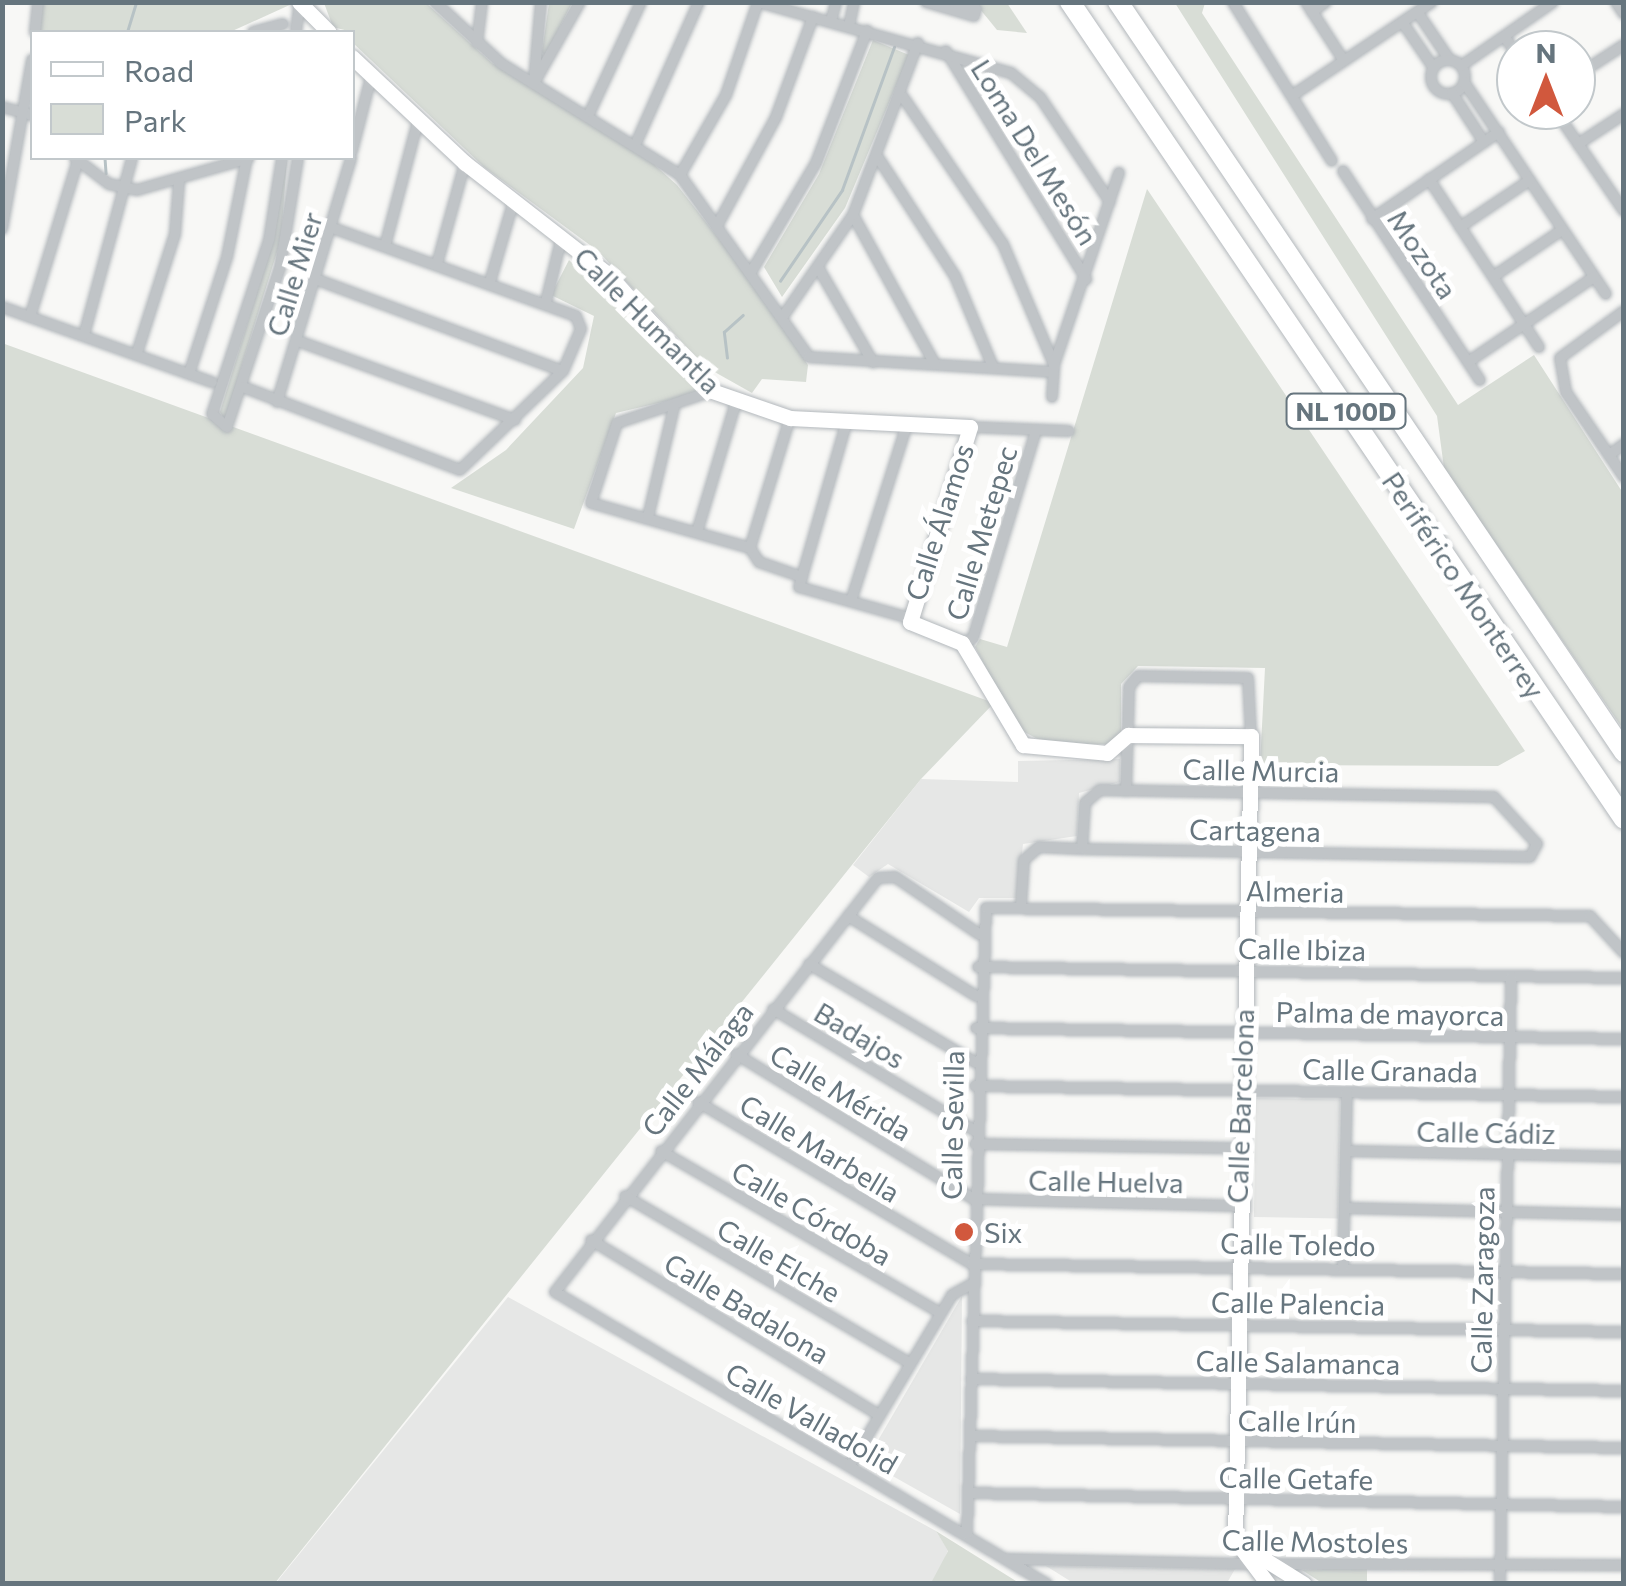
<!DOCTYPE html>
<meta charset="utf-8">
<style>
body{margin:0}
#map{position:relative;width:1626px;height:1586px;overflow:hidden;background:#f8f8f6;font-family:Commissioner,sans-serif}
div>[style]{position:absolute}
[style*='--x']{left:calc(var(--x)*1px);top:calc(var(--y)*1px);width:calc(var(--w)*1px);rotate:calc(var(--a)*1deg)}
.built>*{inset:0;background:#e6e7e6;transform-origin:0 0}
.green>*{inset:0;background:#d8ddd6}
.stream>*{height:2.5px;margin:-1.25px;padding:0 1.25px;transform-origin:1.25px;border-radius:1.25px;background:#b7c2c5}
.roads{filter:drop-shadow(0 0 2px #b3b8bc) drop-shadow(0 0 2px #b3b8bc)}
.street>*{height:10px;margin:-5px;padding:0 5px;transform-origin:5px;border-radius:5px;background:#c0c4c7}
.street>.ring{margin:-5px;padding:0;box-sizing:content-box;background:none;border:10px solid #c0c4c7;border-radius:50%}
.secondary>*{height:15px;margin:-7.5px;padding:0 7.5px;transform-origin:7.5px;border-radius:7.5px;background:#fff}
.highway>*{height:20px;margin:-10px;padding:0 10px;transform-origin:10px;border-radius:10px;background:#fff}
.dots>*{width:28px;height:28px;translate:-50% -50%;box-sizing:border-box;border:5px solid #fff;border-radius:50%}
span{translate:-50% -50%;white-space:nowrap;text-align:center;line-height:1.15;-webkit-text-stroke:10px #fff;paint-order:stroke}
.shield-label span{padding:2px 8px;background:#fff;border:2px solid;border-radius:8px;-webkit-text-stroke-width:0}
.shield-label{font-size:25px;color:#66757e;font-weight:700}
.street-label{font-size:28px;color:#66757e}
.poi-label{font-size:28px;color:#66757e}
.left{translate:0 -50%;text-align:left}
.frame{position:absolute;inset:0;border:5px solid #66757e;pointer-events:none}
.legend{position:absolute;left:30px;top:30px;width:325px;height:130px;box-sizing:border-box;background:#fff;border:2px solid #c2c8cb;margin:0;padding:12px 18px;list-style:none;font-size:30px;color:#66757e}
.legend li{display:flex;align-items:center;gap:20px;height:50px}
.legend b{width:50px;border:2px solid #c2c8cb}
.north{position:absolute;left:1496px;top:30px;width:100px;height:100px;box-sizing:border-box;background:#fff;border:2px solid #c2c8cb;border-radius:50%;rotate:0deg;font-size:28px;font-weight:700;line-height:40px;text-align:center;color:#66757e}
.north::after{content:'';display:block;margin:auto;width:35px;height:45px;background:#d1583d;clip-path:polygon(50% 0,100% 100%,50% 72%,0 100%)}
</style>
<div id="map">
<div class="built">
<div style="clip-path:polygon(1120px 759px,1120px 782px,1079px 793px,1077px 836px,1023px 844px,1017px 898px,979px 898px,969px 912px,888px 864px,869px 877px,853px 865px,921px 779px,1018px 782px,1018px 761px)"></div>
<div style="left:1256px;top:1098px;width:84px;height:119px;rotate:1deg"></div>
<div style="clip-path:polygon(962px 1296px,960px 1514px,866px 1461px)"></div>
<div style="clip-path:polygon(508px 1297px,936px 1531px,948px 1550px,935px 1584px,275px 1584px)"></div>
<div style="clip-path:polygon(1046px 1566px,1143px 1568px,1235px 1569px,1227px 1583px,1075px 1584px)"></div>
</div>
<div class="green">
<div style="clip-path:polygon(42px 3px,294px 3px,230px 32px,40px 32px)"></div>
<div style="clip-path:polygon(324px 3px,426px 3px,492px 63px,630px 143px,677px 185px,748px 276px,808px 365px,806px 382px,762px 379px,752px 393px,704px 366px,598px 251px,484px 167px,353px 43px,352px 32px,333px 27px)"></div>
<div style="clip-path:polygon(549px 3px,572px 3px,545px 56px,542px 52px)"></div>
<div style="clip-path:polygon(975px 3px,1007px 3px,1027px 33px,997px 30px)"></div>
<div style="clip-path:polygon(1175px 3px,1205px 3px,1202px 13px,1458px 405px,1534px 355px,1623px 493px,1623px 729px,1444px 468px,1437px 416px)"></div>
<div style="clip-path:polygon(873px 40px,909px 55px,845px 208px,782px 297px,764px 267px,819px 174px)"></div>
<div style="clip-path:polygon(287px 158px,281px 239px,225px 420px,220px 412px,274px 237px)"></div>
<div style="clip-path:polygon(1147px 189px,1525px 751px,1498px 766px,1260px 765px,1265px 668px,1138px 666px,1121px 684px,1121px 738px,1111px 744px,1047px 744px,1017px 728px,975px 647px,980px 639px,1007px 647px)"></div>
<div style="clip-path:polygon(569px 260px,705px 392px,616px 413px,574px 529px,451px 488px,506px 450px,583px 368px,594px 316px,551px 295px)"></div>
<div style="clip-path:polygon(2px 343px,994px 703px,921px 779px,275px 1583px,3px 1583px)"></div>
<div style="clip-path:polygon(936px 1531px,1019px 1583px,931px 1583px,948px 1551px)"></div>
<div style="clip-path:polygon(1367px 1567px,1367px 1583px,1322px 1583px,1302px 1570px)"></div>
</div>
<div class="stream">
<div style="--x:127;--y:32;--w:31;--a:-73"></div>
<div style="--x:105;--y:158;--w:15;--a:86"></div>
<div style="--x:780;--y:281;--w:110;--a:-55.7"></div>
<div style="--x:842;--y:190;--w:152;--a:-70"></div>
<div style="--x:727;--y:358;--w:26;--a:-97"></div>
<div style="--x:724;--y:332;--w:25;--a:-42"></div>
</div>
<div class="roads">
<div class="street">
<div style="--x:435;--y:2;--w:91;--a:42.8"></div>
<div style="--x:502;--y:64;--w:210;--a:31.9"></div>
<div style="--x:680;--y:175;--w:223;--a:54.7"></div>
<div style="--x:809;--y:357;--w:244;--a:3.5"></div>
<div style="--x:926;--y:2;--w:50;--a:16.3"></div>
<div style="--x:974;--y:16;--w:7;--a:-74"></div>
<div style="--x:953;--y:2;--w:24;--a:17"></div>
<div style="--x:1233;--y:2;--w:187;--a:58.1"></div>
<div style="--x:1306;--y:2;--w:70;--a:57.2"></div>
<div style="--x:1616;--y:2;--w:14;--a:56"></div>
<div style="--x:1312;--y:12;--w:17;--a:-36"></div>
<div style="--x:1418;--y:13;--w:55;--a:56"></div>
<div style="--x:831;--y:21;--w:20;--a:-75"></div>
<div style="--x:1403;--y:23;--w:53;--a:55.7"></div>
<div style="--x:849;--y:26;--w:25;--a:-78"></div>
<div style="--x:35;--y:32;--w:30;--a:-84"></div>
<div style="--x:253;--y:32;--w:31;--a:-15"></div>
<div style="--x:296;--y:32;--w:26;--a:-83"></div>
<div style="--x:1505;--y:37;--w:20;--a:57"></div>
<div style="--x:477;--y:43;--w:41;--a:-83"></div>
<div style="--x:946;--y:51;--w:268;--a:58.4"></div>
<div class="ring" style="left:1431px;top:60px;width:24px;height:24px"></div>
<div style="--x:1461;--y:66;--w:112;--a:-34.8"></div>
<div style="--x:1576;--y:76;--w:57;--a:-32.9"></div>
<div style="--x:534;--y:82;--w:80;--a:-85"></div>
<div style="--x:1464;--y:82;--w:255;--a:56.2"></div>
<div style="--x:534;--y:83;--w:93;--a:-60.4"></div>
<div style="--x:1452;--y:93;--w:59;--a:56.9"></div>
<div style="--x:1293;--y:95;--w:167;--a:-33.8"></div>
<div style="--x:903;--y:97;--w:178;--a:55.8"></div>
<div style="--x:1003;--y:244;--w:131;--a:67.1"></div>
<div style="--x:2;--y:107;--w:31;--a:15"></div>
<div style="--x:1555;--y:110;--w:122;--a:55.7"></div>
<div style="--x:590;--y:112;--w:121;--a:-65.1"></div>
<div style="--x:637;--y:141;--w:152;--a:-66"></div>
<div style="--x:1578;--y:144;--w:55;--a:-33.1"></div>
<div style="--x:352;--y:151;--w:76;--a:-75.6"></div>
<div style="--x:75;--y:158;--w:43;--a:37.4"></div>
<div style="--x:109;--y:184;--w:29;--a:12"></div>
<div style="--x:137;--y:190;--w:116;--a:-15.9"></div>
<div style="--x:282;--y:158;--w:83;--a:99"></div>
<div style="--x:269;--y:240;--w:183;--a:108.1"></div>
<div style="--x:212;--y:414;--w:20;--a:41"></div>
<div style="--x:227;--y:427;--w:168;--a:-71.6"></div>
<div style="--x:280;--y:268;--w:111;--a:-80.7"></div>
<div style="--x:879;--y:159;--w:140;--a:57"></div>
<div style="--x:955;--y:276;--w:99;--a:67.3"></div>
<div style="--x:1343;--y:171;--w:250;--a:56.8"></div>
<div style="--x:680;--y:175;--w:92;--a:-60.1"></div>
<div style="--x:726;--y:95;--w:98;--a:-71"></div>
<div style="--x:758;--y:2;--w:263;--a:15.7"></div>
<div style="--x:1011;--y:73;--w:38;--a:40"></div>
<div style="--x:1040;--y:97;--w:126;--a:56.3"></div>
<div style="--x:1429;--y:179;--w:201;--a:56.8"></div>
<div style="--x:853;--y:215;--w:170;--a:61.2"></div>
<div style="--x:1372;--y:219;--w:154;--a:-34.4"></div>
<div style="--x:718;--y:224;--w:122;--a:-61.5"></div>
<div style="--x:776;--y:117;--w:107;--a:-69.7"></div>
<div style="--x:1460;--y:227;--w:84;--a:-33.9"></div>
<div style="--x:2;--y:229;--w:172;--a:-79.9"></div>
<div style="--x:385;--y:246;--w:129;--a:-75.2"></div>
<div style="--x:437;--y:264;--w:105;--a:-74.5"></div>
<div style="--x:753;--y:269;--w:123;--a:-59.3"></div>
<div style="--x:816;--y:163;--w:142;--a:-68.9"></div>
<div style="--x:819;--y:269;--w:108;--a:59.9"></div>
<div style="--x:1494;--y:276;--w:82;--a:-34.1"></div>
<div style="--x:318;--y:280;--w:261;--a:20.4"></div>
<div style="--x:490;--y:282;--w:85;--a:-73.7"></div>
<div style="--x:546;--y:302;--w:68;--a:-76.4"></div>
<div style="--x:2;--y:307;--w:223;--a:19.7"></div>
<div style="--x:1624;--y:311;--w:79;--a:143.7"></div>
<div style="--x:1560;--y:358;--w:35;--a:80"></div>
<div style="--x:1566;--y:392;--w:103;--a:55.7"></div>
<div style="--x:784;--y:315;--w:121;--a:-55.4"></div>
<div style="--x:853;--y:215;--w:184;--a:-69.3"></div>
<div style="--x:30;--y:317;--w:164;--a:-73"></div>
<div style="--x:84;--y:335;--w:183;--a:-74.8"></div>
<div style="--x:298;--y:341;--w:231;--a:20"></div>
<div style="--x:137;--y:353;--w:125;--a:-72.3"></div>
<div style="--x:175;--y:234;--w:52;--a:-85.6"></div>
<div style="--x:1468;--y:362;--w:152;--a:-34"></div>
<div style="--x:189;--y:374;--w:123;--a:-72"></div>
<div style="--x:227;--y:257;--w:101;--a:-78.6"></div>
<div style="--x:243;--y:387;--w:232;--a:20.9"></div>
<div style="--x:460;--y:470;--w:143;--a:-43.9"></div>
<div style="--x:563;--y:371;--w:46;--a:-66.8"></div>
<div style="--x:581;--y:329;--w:14;--a:-111"></div>
<div style="--x:576;--y:316;--w:258;--a:-160.1"></div>
<div style="--x:712;--y:391;--w:100;--a:161.4"></div>
<div style="--x:617;--y:423;--w:84;--a:108"></div>
<div style="--x:591;--y:503;--w:165;--a:15.8"></div>
<div style="--x:750;--y:548;--w:17;--a:57"></div>
<div style="--x:759;--y:562;--w:46;--a:19.2"></div>
<div style="--x:1052;--y:397;--w:32;--a:-86"></div>
<div style="--x:1054;--y:365;--w:203;--a:-71.3"></div>
<div style="--x:277;--y:402;--w:255;--a:-73.1"></div>
<div style="--x:847;--y:421;--w:173;--a:106.1"></div>
<div style="--x:799;--y:587;--w:114;--a:15.7"></div>
<div style="--x:970;--y:427;--w:99;--a:2.3"></div>
<div style="--x:1609;--y:455;--w:19;--a:-36"></div>
<div style="--x:648;--y:517;--w:113;--a:-76.7"></div>
<div style="--x:697;--y:532;--w:136;--a:-73.3"></div>
<div style="--x:750;--y:548;--w:136;--a:-72.9"></div>
<div style="--x:851;--y:601;--w:186;--a:-72.4"></div>
<div style="--x:962;--y:643;--w:12;--a:-24"></div>
<div style="--x:973;--y:638;--w:217;--a:-73.1"></div>
<div style="--x:1126;--y:791;--w:104;--a:-88.3"></div>
<div style="--x:1129;--y:687;--w:14;--a:-51"></div>
<div style="--x:1138;--y:676;--w:110;--a:1"></div>
<div style="--x:1248;--y:678;--w:58;--a:87"></div>
<div style="--x:1021;--y:905;--w:45;--a:-86.2"></div>
<div style="--x:1024;--y:860;--w:20;--a:-41"></div>
<div style="--x:1039;--y:847;--w:43;--a:2.7"></div>
<div style="--x:1082;--y:849;--w:164;--a:1"></div>
<div style="--x:1246;--y:852;--w:284;--a:1"></div>
<div style="--x:1530;--y:857;--w:15;--a:-62"></div>
<div style="--x:1537;--y:844;--w:64;--a:-132.5"></div>
<div style="--x:1494;--y:797;--w:394;--a:-179"></div>
<div style="--x:1100;--y:790;--w:20;--a:139"></div>
<div style="--x:1085;--y:803;--w:46;--a:93.7"></div>
<div style="--x:848;--y:916;--w:151;--a:32"></div>
<div style="--x:979;--y:934;--w:102;--a:-145.8"></div>
<div style="--x:895;--y:877;--w:17;--a:177"></div>
<div style="--x:878;--y:878;--w:525;--a:127.96"></div>
<div style="--x:555;--y:1292;--w:572;--a:30.69"></div>
<div style="--x:809;--y:964;--w:193;--a:30.6"></div>
<div style="--x:978;--y:967;--w:646;--a:0.98"></div>
<div style="--x:773;--y:1009;--w:236;--a:31.1"></div>
<div style="--x:976;--y:1028;--w:648;--a:0.97"></div>
<div style="--x:736;--y:1054;--w:279;--a:31.4"></div>
<div style="--x:974;--y:1199;--w:263;--a:1.5"></div>
<div style="--x:975;--y:1086;--w:649;--a:0.97"></div>
<div style="--x:698;--y:1102;--w:318;--a:30.6"></div>
<div style="--x:972;--y:1264;--w:652;--a:0.88"></div>
<div style="--x:975;--y:1144;--w:263;--a:0.9"></div>
<div style="--x:661;--y:1151;--w:323;--a:30.1"></div>
<div style="--x:1347;--y:1151;--w:277;--a:1.2"></div>
<div style="--x:625;--y:1196;--w:330;--a:30.4"></div>
<div style="--x:1345;--y:1208;--w:279;--a:1.4"></div>
<div style="--x:591;--y:1240;--w:337;--a:31.3"></div>
<div style="--x:1343;--y:1267;--w:175;--a:-88.7"></div>
<div style="--x:972;--y:1321;--w:652;--a:0.97"></div>
<div style="--x:971;--y:1379;--w:653;--a:1.05"></div>
<div style="--x:970;--y:1436;--w:654;--a:1.05"></div>
<div style="--x:850;--y:1465;--w:198;--a:-59"></div>
<div style="--x:952;--y:1295;--w:23;--a:-29"></div>
<div style="--x:968;--y:1493;--w:656;--a:1.22"></div>
<div style="--x:967;--y:1534;--w:626;--a:-88.26"></div>
<div style="--x:986;--y:908;--w:604;--a:0.76"></div>
<div style="--x:1590;--y:916;--w:50;--a:47.4"></div>
<div style="--x:1007;--y:1559;--w:248;--a:1.2"></div>
<div style="--x:1277;--y:1564;--w:347;--a:0.2"></div>
<div style="--x:1500;--y:1584;--w:607;--a:-88.96"></div>
</div>
<div class="secondary">
<div style="--x:299;--y:2;--w:42;--a:45"></div>
<div style="--x:352;--y:57;--w:155;--a:43.2"></div>
<div style="--x:465;--y:163;--w:182;--a:37.9"></div>
<div style="--x:609;--y:275;--w:155;--a:48.4"></div>
<div style="--x:712;--y:391;--w:83;--a:19.1"></div>
<div style="--x:790;--y:418;--w:180;--a:2.9"></div>
<div style="--x:970;--y:427;--w:204;--a:107.1"></div>
<div style="--x:910;--y:622;--w:56;--a:22"></div>
<div style="--x:962;--y:643;--w:119;--a:59.1"></div>
<div style="--x:1023;--y:745;--w:84;--a:5.4"></div>
<div style="--x:1107;--y:753;--w:28;--a:-41"></div>
<div style="--x:1128;--y:735;--w:123;--a:0.5"></div>
<div style="--x:1251;--y:736;--w:804;--a:91.14"></div>
<div style="--x:1235;--y:1540;--w:55;--a:53.1"></div>
<div style="--x:1235;--y:1541;--w:81;--a:31.9"></div>
</div>
<div class="highway">
<div style="--x:1070;--y:2;--w:987;--a:55.86"></div>
<div style="--x:1118;--y:2;--w:905;--a:55.99"></div>
</div>
</div>
<div class="dots">
<div style="left:964px;top:1232px;background:#d1583d"></div>
</div>
<div class="shield-label">
<span style="left:1346px;top:411px">NL 100D</span>
</div>
<div class="street-label">
<span style="left:1035px;top:152px;rotate:58deg">Loma Del Mesón</span>
<span style="left:1423px;top:254px;rotate:56deg">Mozota</span>
<span style="left:294px;top:274px;rotate:-73deg">Calle Mier</span>
<span style="left:648px;top:320px;rotate:45deg">Calle Humantla</span>
<span style="left:939px;top:522px;rotate:-72deg">Calle Álamos</span>
<span style="left:981px;top:533px;rotate:-73deg">Calle Metepec</span>
<span style="left:1464px;top:585px;rotate:56deg">Periférico Monterrey</span>
<span style="left:1261px;top:770px;rotate:1deg">Calle Murcia</span>
<span style="left:1255px;top:830px;rotate:1deg">Cartagena</span>
<span style="left:1295px;top:891px;rotate:1deg">Almeria</span>
<span style="left:1302px;top:949px;rotate:1deg">Calle Ibiza</span>
<span style="left:1390px;top:1013px;rotate:1deg">Palma de mayorca</span>
<span style="left:860px;top:1035px;rotate:31deg">Badajos</span>
<span style="left:697px;top:1069px;rotate:-52deg">Calle Málaga</span>
<span style="left:1390px;top:1070px;rotate:1deg">Calle Granada</span>
<span style="left:841px;top:1092px;rotate:31deg">Calle Mérida</span>
<span style="left:1240px;top:1106px;rotate:-88deg">Calle Barcelona</span>
<span style="left:952px;top:1125px;rotate:-89deg">Calle Sevilla</span>
<span style="left:1486px;top:1132px;rotate:1deg">Calle Cádiz</span>
<span style="left:820px;top:1148px;rotate:31deg">Calle Marbella</span>
<span style="left:1106px;top:1181px;rotate:1deg">Calle Huelva</span>
<span style="left:812px;top:1213px;rotate:30deg">Calle Córdoba</span>
<span style="left:1298px;top:1244px;rotate:1deg">Calle Toledo</span>
<span style="left:779px;top:1260px;rotate:30deg">Calle Elche</span>
<span style="left:1482px;top:1280px;rotate:-89deg">Calle Zaragoza</span>
<span style="left:1298px;top:1303px;rotate:1deg">Calle Palencia</span>
<span style="left:747px;top:1308px;rotate:31deg">Calle Badalona</span>
<span style="left:1298px;top:1362px;rotate:1deg">Calle Salamanca</span>
<span style="left:812px;top:1418px;rotate:30deg">Calle Valladolid</span>
<span style="left:1297px;top:1421px;rotate:1deg">Calle Irún</span>
<span style="left:1296px;top:1478px;rotate:1deg">Calle Getafe</span>
<span style="left:1315px;top:1541px;rotate:1deg">Calle Mostoles</span>
</div>
<div class="poi-label">
<span class="left" style="left:984px;top:1232px">Six</span>
</div>
<div class="frame"></div>
<ul class="legend">
<li><b style="height:12px;background:#fff"></b>Road</li>
<li><b style="height:28px;background:#d8ddd6"></b>Park</li>
</ul>
<div class="north">N</div>
</div>
